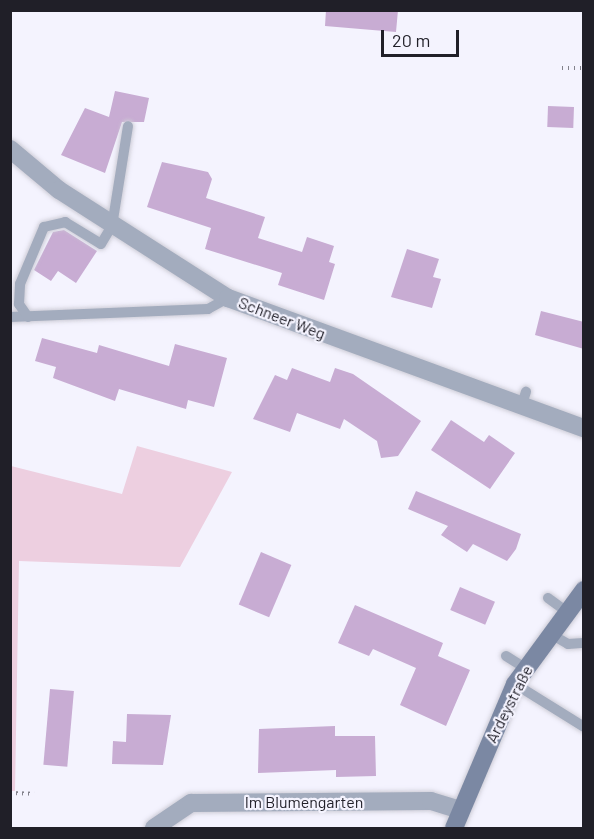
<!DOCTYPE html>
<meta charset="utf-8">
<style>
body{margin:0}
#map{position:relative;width:594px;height:839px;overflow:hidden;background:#f4f3fe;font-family:Barlow,sans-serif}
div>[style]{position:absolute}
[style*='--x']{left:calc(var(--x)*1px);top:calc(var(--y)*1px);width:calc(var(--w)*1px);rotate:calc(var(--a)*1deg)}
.green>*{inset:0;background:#edcfe0}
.building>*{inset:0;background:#c8acd3;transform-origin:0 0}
.path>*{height:4px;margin-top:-2px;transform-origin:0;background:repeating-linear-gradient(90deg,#83828c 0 1.5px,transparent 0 6px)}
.roads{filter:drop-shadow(0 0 2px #cecdd7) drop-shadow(0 0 2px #cecdd7)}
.service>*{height:10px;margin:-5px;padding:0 5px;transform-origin:5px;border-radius:5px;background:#a3acbe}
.minor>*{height:18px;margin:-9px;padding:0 9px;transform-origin:9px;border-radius:9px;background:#a3acbe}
.secondary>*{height:18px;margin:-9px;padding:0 9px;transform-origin:9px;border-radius:9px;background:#7b88a3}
span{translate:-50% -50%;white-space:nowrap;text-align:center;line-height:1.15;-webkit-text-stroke:4.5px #f4f3fe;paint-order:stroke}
.street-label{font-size:16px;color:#201f28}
.frame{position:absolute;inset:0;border:12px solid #201f28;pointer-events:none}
.scale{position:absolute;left:381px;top:30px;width:78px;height:27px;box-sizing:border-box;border:3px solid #201f28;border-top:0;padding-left:8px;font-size:18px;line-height:21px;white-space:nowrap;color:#201f28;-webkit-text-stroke:4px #f4f3fe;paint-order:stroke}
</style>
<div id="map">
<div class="green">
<div style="clip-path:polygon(137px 446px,232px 472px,180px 567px,19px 561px,15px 791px,11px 791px,11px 466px,122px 494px)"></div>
</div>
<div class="building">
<div style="clip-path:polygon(326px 10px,398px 10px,396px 32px,325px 26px)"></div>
<div style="clip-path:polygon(115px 91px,149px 98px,144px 122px,122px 122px,105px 173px,61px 155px,85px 108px,109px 117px)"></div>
<div style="left:548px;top:106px;width:26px;height:21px;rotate:2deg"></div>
<div style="clip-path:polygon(162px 162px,208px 172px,212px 179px,206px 198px,265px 217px,258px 238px,302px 252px,307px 237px,334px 246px,329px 262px,335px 264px,324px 300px,278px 285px,282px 273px,205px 249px,211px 228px,147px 207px)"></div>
<div style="clip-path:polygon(64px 230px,97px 251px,76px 283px,58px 271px,51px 281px,34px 270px,53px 232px)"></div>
<div style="clip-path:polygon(407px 249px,439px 259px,433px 277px,441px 279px,432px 308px,391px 297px)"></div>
<div style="clip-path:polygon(541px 311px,584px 322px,584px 349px,535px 335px)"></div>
<div style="clip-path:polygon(42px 338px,97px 353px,99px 345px,169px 366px,175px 344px,227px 358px,214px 407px,188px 400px,186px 409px,119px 389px,115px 401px,53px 378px,56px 367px,35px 361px)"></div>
<div style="clip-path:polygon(292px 368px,330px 382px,335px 368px,353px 374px,421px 421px,398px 456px,381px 458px,377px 441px,344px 419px,340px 429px,297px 413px,290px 432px,253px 419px,275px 375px,287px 380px)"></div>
<div style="clip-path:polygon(451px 420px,484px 442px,489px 435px,515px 453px,490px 489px,431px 450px)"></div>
<div style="clip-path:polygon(416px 491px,521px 534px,516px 549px,507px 561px,473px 544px,467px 552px,441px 535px,448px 526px,408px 509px)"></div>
<div style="left:261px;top:552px;width:33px;height:57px;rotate:23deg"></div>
<div style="left:460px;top:587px;width:38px;height:25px;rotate:23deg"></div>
<div style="clip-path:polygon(355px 605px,443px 643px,438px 656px,470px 670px,446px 726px,400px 705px,416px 668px,373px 649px,369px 656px,338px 643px)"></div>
<div style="left:50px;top:689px;width:24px;height:76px;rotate:5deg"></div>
<div style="clip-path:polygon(127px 714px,171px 715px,163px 765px,112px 764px,113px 741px,126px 742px)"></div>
<div style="clip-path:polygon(335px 726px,335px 736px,375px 736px,376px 776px,336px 777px,336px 770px,258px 773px,259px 729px)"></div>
</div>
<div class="path">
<div style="--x:562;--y:68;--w:22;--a:0"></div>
<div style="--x:10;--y:793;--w:24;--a:2"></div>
</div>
<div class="roads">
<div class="service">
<div style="--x:10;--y:317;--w:198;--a:-2.3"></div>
<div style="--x:208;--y:309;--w:23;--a:-29"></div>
<div style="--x:28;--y:317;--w:16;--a:-125"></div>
<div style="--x:19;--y:304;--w:20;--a:-87"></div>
<div style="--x:20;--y:284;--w:62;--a:-67.2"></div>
<div style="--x:44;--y:227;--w:22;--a:-13"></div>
<div style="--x:65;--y:222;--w:42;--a:31.4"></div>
<div style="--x:101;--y:244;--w:21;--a:-59"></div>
<div style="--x:112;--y:226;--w:101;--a:-80.9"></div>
<div style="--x:522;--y:404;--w:13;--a:-72"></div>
<div style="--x:548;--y:598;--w:22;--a:36"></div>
<div style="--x:549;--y:633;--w:22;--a:30"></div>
<div style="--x:568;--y:644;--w:16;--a:-4"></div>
<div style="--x:506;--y:656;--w:22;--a:32"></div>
<div style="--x:515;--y:684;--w:81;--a:31.9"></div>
</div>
<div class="minor">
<div style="--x:10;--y:149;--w:64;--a:39.9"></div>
<div style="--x:59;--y:190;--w:201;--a:32.6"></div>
<div style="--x:228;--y:298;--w:379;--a:20.1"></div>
<div style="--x:154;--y:828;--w:45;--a:-34"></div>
<div style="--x:191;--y:803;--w:240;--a:-0.5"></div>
<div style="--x:431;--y:801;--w:31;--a:17"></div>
</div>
<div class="secondary">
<div style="--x:454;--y:828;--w:156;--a:-67"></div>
<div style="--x:515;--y:684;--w:117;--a:-53.7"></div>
</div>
</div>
<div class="street-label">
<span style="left:282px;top:318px;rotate:21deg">Schneer Weg</span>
<span style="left:509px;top:704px;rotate:-63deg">Ardeystraße</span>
<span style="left:304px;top:802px">Im Blumengarten</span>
</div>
<div class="frame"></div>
<div class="scale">20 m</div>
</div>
